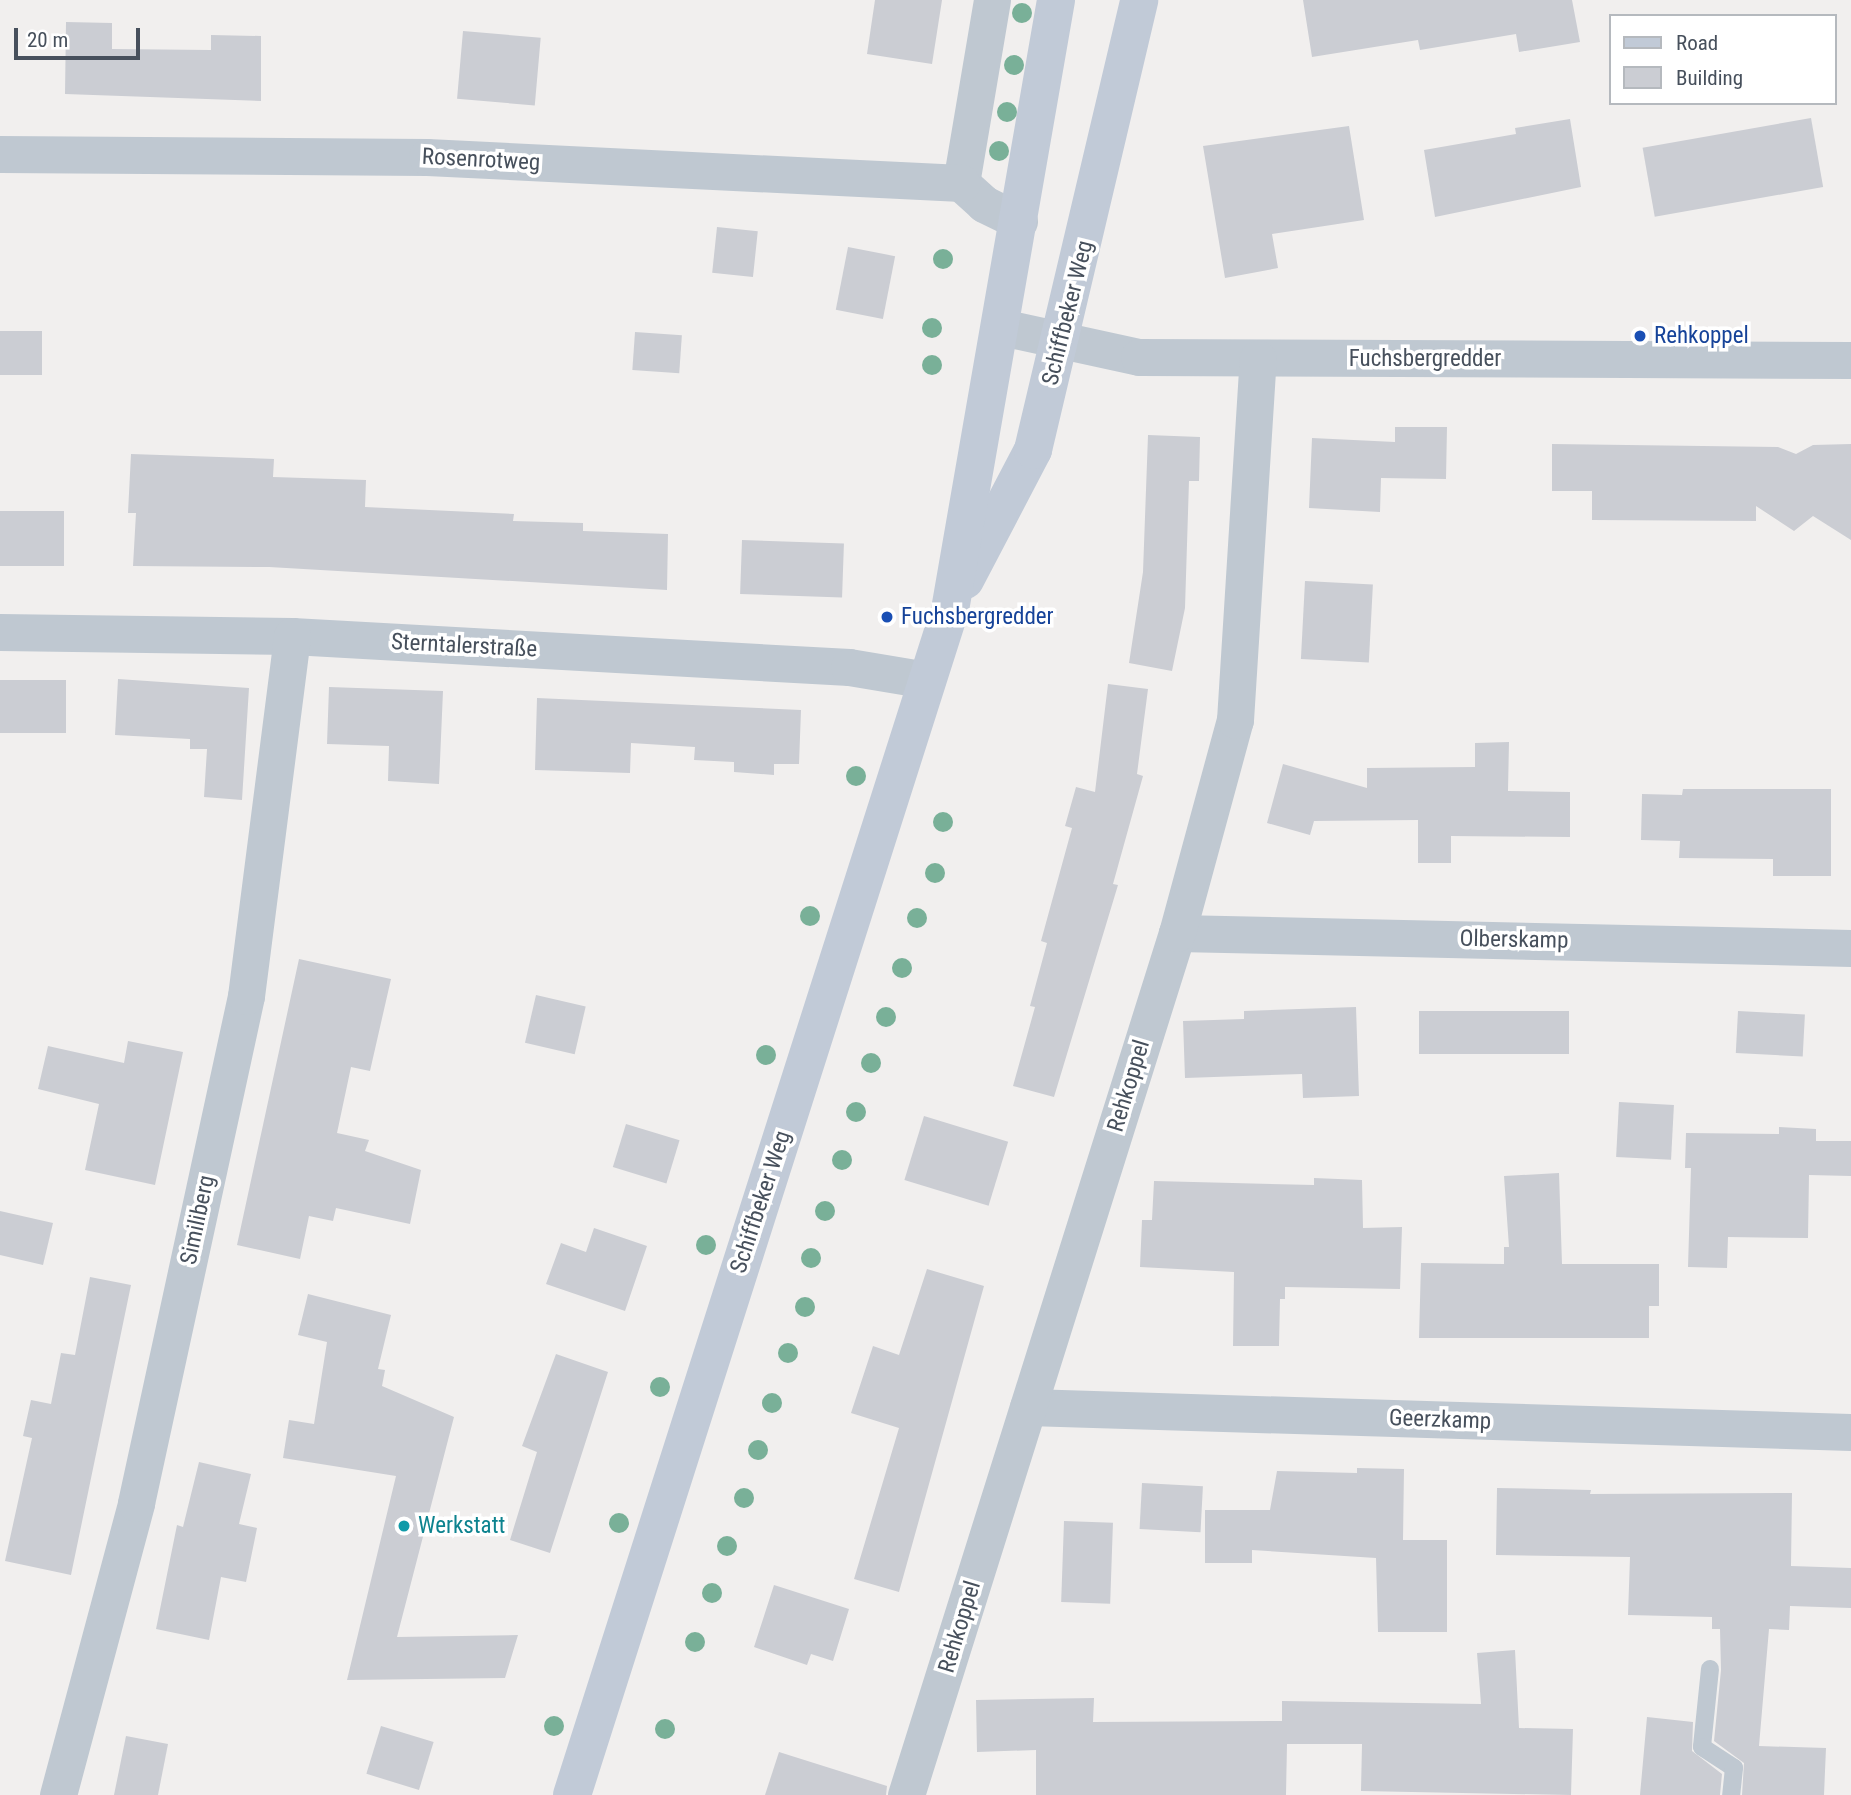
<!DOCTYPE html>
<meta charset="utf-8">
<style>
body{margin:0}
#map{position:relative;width:1851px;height:1795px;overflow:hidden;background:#f1efee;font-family:"Roboto Condensed",sans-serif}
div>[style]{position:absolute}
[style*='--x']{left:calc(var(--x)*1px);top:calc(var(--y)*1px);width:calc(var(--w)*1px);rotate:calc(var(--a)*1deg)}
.building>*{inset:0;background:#cbcdd3;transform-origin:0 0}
.service>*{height:18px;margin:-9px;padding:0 9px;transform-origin:9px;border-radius:9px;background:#bfc8d1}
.minor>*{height:37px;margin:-18.5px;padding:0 18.5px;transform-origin:18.5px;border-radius:18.5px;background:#bfc8d1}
.secondary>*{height:38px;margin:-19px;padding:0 19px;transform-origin:19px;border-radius:19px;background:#c1cad7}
.trees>*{width:20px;height:20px;margin:-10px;border-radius:50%;background:#79b098}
.dots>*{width:19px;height:19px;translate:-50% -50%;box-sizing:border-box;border:4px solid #fff;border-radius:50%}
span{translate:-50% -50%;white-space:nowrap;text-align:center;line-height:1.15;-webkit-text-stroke:7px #fff;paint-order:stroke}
.street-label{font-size:23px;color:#47505c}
.transit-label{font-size:23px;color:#164399}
.left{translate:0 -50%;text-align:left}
.culture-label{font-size:23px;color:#0d838f}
.legend{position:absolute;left:1609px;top:14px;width:228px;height:91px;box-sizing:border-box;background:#fff;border:2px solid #b5b9be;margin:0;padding:9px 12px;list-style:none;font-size:21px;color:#47505c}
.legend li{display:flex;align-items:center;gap:14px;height:35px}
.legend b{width:35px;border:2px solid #b5b9be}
.scale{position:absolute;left:14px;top:28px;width:126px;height:32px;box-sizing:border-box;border:4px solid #47505c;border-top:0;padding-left:9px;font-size:21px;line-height:24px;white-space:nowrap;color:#47505c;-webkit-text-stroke:5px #fff;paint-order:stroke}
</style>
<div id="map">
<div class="building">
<div style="clip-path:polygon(875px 0,942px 0,932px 64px,867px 54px)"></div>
<div style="clip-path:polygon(1303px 0,1572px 0,1580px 42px,1519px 52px,1516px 34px,1420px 50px,1418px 40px,1312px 57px)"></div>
<div style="clip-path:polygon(66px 22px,112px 23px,112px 49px,211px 50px,211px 35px,261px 36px,261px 101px,65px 94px)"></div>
<div style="left:463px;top:31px;width:78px;height:68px;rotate:5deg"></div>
<div style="left:1811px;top:118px;width:70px;height:171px;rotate:80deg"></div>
<div style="clip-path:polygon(1570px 119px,1581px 187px,1435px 217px,1424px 150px,1516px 134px,1515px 128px)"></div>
<div style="clip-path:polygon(1349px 126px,1364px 220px,1272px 234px,1278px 268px,1225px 278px,1203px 146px)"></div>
<div style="left:717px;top:227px;width:41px;height:46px;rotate:6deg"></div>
<div style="left:848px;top:247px;width:48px;height:64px;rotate:11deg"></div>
<div style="left:0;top:331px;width:42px;height:44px"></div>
<div style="left:635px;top:332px;width:47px;height:38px;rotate:4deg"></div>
<div style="clip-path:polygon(1395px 427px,1447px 427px,1446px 479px,1381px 478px,1380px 512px,1309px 508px,1312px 438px,1395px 442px)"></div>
<div style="clip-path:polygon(1148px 435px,1200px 437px,1199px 481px,1189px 481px,1185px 608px,1172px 671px,1129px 663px,1143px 572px)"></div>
<div style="clip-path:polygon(1552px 444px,1778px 447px,1796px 454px,1813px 445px,1851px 444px,1851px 540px,1813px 516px,1794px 531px,1756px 506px,1756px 521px,1592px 520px,1592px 491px,1552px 491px)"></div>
<div style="clip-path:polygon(131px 454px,274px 459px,273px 477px,366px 480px,365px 507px,514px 514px,513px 521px,583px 523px,583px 531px,668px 534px,667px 590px,269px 567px,133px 566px,136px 513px,128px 513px)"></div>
<div style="left:64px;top:511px;width:55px;height:64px;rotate:90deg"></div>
<div style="left:742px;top:540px;width:102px;height:54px;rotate:2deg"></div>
<div style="left:1305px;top:581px;width:68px;height:78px;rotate:3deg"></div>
<div style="clip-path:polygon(118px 679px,249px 688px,242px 800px,204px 797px,207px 749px,190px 749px,190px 739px,115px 735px)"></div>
<div style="left:0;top:680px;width:66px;height:53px"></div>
<div style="clip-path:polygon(1108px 684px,1148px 689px,1137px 774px,1143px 776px,1113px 884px,1118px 885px,1054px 1097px,1013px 1086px,1035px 1007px,1030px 1006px,1047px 943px,1041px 941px,1072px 828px,1065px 826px,1076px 787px,1095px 792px)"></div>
<div style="clip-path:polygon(329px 687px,443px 691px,439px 784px,388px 781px,389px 746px,327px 744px)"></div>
<div style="clip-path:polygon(537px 698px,801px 710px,799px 764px,774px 764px,774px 775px,734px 772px,734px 762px,694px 760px,695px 747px,631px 743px,630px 773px,535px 770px)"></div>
<div style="clip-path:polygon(1509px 742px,1508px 791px,1570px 792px,1570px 837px,1451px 836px,1451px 863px,1418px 863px,1418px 820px,1314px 821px,1310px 835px,1267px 823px,1283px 764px,1367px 788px,1367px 768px,1475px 767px,1475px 743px)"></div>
<div style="clip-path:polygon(1683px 789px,1831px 789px,1831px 876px,1773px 876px,1773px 859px,1679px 858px,1680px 841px,1641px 840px,1642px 794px,1682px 795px)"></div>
<div style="clip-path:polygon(299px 959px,391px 979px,370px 1071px,351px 1067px,337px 1133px,369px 1140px,365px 1151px,421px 1170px,410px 1224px,336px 1208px,333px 1221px,309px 1216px,300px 1259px,237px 1245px)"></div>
<div style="left:536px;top:995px;width:51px;height:49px;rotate:13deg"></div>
<div style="clip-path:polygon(1356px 1007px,1359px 1096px,1303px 1098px,1302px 1074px,1185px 1078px,1183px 1021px,1244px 1019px,1244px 1011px)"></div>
<div style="left:1419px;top:1011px;width:150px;height:43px"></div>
<div style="left:1738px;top:1011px;width:67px;height:42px;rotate:3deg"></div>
<div style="clip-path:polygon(128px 1041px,183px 1052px,155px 1185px,85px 1170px,99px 1104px,38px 1089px,48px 1046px,124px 1063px)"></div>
<div style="left:1619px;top:1102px;width:55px;height:55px;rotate:3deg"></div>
<div style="left:924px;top:1116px;width:88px;height:67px;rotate:17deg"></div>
<div style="left:626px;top:1124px;width:56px;height:45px;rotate:17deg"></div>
<div style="clip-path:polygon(1779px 1127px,1816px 1129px,1816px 1141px,1851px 1141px,1851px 1176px,1809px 1175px,1808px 1238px,1728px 1237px,1727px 1268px,1688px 1267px,1691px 1168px,1685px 1168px,1686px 1133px,1779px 1134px)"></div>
<div style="clip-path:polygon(1559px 1173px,1562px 1264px,1659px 1264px,1659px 1306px,1649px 1306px,1649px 1338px,1419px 1338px,1421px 1263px,1504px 1264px,1504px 1247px,1509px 1247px,1504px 1176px)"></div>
<div style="clip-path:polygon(1314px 1178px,1362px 1180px,1363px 1228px,1402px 1227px,1400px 1289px,1285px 1287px,1285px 1299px,1280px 1299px,1279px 1346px,1233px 1346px,1234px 1272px,1140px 1267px,1142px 1220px,1152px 1220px,1154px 1181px,1314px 1185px)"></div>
<div style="clip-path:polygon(0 1211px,53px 1223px,43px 1265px,0 1255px)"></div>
<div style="clip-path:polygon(594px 1228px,647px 1246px,625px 1311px,546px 1284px,561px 1243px,586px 1252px)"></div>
<div style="clip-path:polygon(927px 1269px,984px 1286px,899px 1592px,854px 1579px,899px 1428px,851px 1413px,873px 1346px,899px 1355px)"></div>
<div style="clip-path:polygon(90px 1277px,131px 1285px,71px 1575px,5px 1561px,32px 1438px,23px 1436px,31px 1400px,51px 1404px,61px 1353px,75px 1355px)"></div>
<div style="clip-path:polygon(308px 1294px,391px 1315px,378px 1369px,385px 1370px,382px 1386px,454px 1417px,397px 1637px,518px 1635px,505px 1678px,347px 1680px,396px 1476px,283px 1458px,289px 1420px,314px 1424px,327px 1342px,298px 1335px)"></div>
<div style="clip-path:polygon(556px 1354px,608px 1372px,550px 1553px,510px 1540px,537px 1452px,522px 1446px)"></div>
<div style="clip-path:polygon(199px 1462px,251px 1474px,239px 1524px,257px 1528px,246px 1582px,221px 1577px,209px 1640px,156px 1629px,177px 1525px,183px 1527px)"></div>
<div style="clip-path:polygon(1357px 1468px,1404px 1469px,1403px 1540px,1447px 1540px,1447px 1632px,1378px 1632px,1376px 1558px,1252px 1550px,1252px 1563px,1205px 1563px,1205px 1510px,1270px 1510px,1277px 1471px,1357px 1473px)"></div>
<div style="left:1142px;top:1483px;width:61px;height:46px;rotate:3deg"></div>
<div style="clip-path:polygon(1497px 1488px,1591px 1490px,1590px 1494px,1792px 1493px,1791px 1566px,1851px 1568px,1851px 1608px,1790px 1606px,1789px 1630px,1769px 1629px,1759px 1746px,1826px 1748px,1824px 1795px,1742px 1795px,1744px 1763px,1714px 1741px,1721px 1670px,1720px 1629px,1712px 1629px,1712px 1617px,1628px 1615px,1630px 1557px,1496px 1555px)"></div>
<div style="left:1064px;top:1521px;width:49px;height:81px;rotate:2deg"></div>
<div style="clip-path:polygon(774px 1585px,849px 1609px,833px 1661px,811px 1654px,807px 1665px,754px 1647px)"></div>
<div style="clip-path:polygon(1515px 1650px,1519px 1728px,1573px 1729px,1571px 1795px,1361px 1791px,1362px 1744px,1287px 1744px,1286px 1795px,1036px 1795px,1036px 1750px,977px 1752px,976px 1700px,1094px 1698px,1093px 1722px,1282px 1721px,1282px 1701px,1481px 1704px,1477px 1653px)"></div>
<div style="clip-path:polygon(1647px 1717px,1693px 1722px,1692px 1751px,1722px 1774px,1720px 1795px,1640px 1795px)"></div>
<div style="left:381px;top:1726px;width:55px;height:50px;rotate:17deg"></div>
<div style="clip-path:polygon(126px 1736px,168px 1744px,158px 1795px,114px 1795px)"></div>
<div style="clip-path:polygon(779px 1752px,887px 1786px,886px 1795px,765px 1795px)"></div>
</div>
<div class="service">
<div style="--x:1710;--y:1669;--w:78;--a:95.9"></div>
<div style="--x:1702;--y:1747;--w:38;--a:33"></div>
<div style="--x:1734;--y:1768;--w:27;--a:96"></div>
</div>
<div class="minor">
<div style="--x:992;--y:0;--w:186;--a:99.6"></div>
<div style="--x:961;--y:183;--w:31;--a:42"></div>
<div style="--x:984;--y:204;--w:39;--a:26"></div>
<div style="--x:0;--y:154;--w:427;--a:0.4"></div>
<div style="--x:427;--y:157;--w:535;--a:2.79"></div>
<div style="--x:1001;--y:327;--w:141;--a:12.3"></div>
<div style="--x:1139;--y:357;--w:712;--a:0.24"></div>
<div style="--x:0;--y:632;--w:292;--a:0.8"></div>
<div style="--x:292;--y:636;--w:558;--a:3.19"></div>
<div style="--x:849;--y:667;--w:79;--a:9.5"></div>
<div style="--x:1177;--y:933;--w:674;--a:1.27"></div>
<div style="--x:1028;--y:1407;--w:823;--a:1.74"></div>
<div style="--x:58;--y:1795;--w:302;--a:-75"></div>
<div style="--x:136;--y:1503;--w:519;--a:-77.76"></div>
<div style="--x:246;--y:996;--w:363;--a:-82.7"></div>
<div style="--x:906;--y:1795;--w:904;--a:-72.55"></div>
<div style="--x:1177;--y:933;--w:221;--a:-74.8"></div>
<div style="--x:1235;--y:720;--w:362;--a:-86.4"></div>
</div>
<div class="secondary">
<div style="--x:965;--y:580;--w:147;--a:-62.4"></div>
<div style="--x:1033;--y:450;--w:462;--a:-76.7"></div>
<div style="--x:572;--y:1795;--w:1244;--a:-72.31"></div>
<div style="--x:950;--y:610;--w:619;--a:-80.14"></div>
</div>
<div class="trees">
<div style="left:1022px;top:13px"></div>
<div style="left:1014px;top:65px"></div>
<div style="left:1007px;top:112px"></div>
<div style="left:999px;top:151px"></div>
<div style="left:943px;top:259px"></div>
<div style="left:932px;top:328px"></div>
<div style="left:932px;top:365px"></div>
<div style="left:856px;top:776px"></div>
<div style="left:943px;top:822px"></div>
<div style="left:935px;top:873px"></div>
<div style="left:810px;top:916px"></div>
<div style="left:917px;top:918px"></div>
<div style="left:902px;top:968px"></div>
<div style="left:886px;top:1017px"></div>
<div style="left:766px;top:1055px"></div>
<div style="left:871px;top:1063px"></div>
<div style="left:856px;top:1112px"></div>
<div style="left:842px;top:1160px"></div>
<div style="left:825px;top:1211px"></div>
<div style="left:706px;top:1245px"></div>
<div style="left:811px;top:1258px"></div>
<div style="left:805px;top:1307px"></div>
<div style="left:788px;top:1353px"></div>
<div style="left:660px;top:1387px"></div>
<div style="left:772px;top:1403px"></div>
<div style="left:758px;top:1450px"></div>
<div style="left:744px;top:1498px"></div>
<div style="left:619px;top:1523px"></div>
<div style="left:727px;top:1546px"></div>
<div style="left:712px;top:1593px"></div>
<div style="left:695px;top:1642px"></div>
<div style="left:554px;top:1726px"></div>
<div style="left:665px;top:1729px"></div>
</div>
<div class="dots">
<div style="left:1640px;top:336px;background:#1a4fb4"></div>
<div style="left:887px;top:617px;background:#1a4fb4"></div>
<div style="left:404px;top:1526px;background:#0f9aa8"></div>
</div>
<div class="street-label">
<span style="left:481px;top:160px;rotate:3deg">Rosenrotweg</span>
<span style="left:1068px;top:313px;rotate:-76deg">Schiffbeker Weg</span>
<span style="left:1425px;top:359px">Fuchsbergredder</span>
<span style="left:464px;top:646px;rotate:3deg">Sterntalerstraße</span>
<span style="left:1514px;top:940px;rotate:1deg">Olberskamp</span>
<span style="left:1129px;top:1086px;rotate:-73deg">Rehkoppel</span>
<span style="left:761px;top:1202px;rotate:-72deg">Schiffbeker Weg</span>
<span style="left:198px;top:1220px;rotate:-78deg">Similiberg</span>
<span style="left:1440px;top:1420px;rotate:2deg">Geerzkamp</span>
<span style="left:960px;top:1627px;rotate:-73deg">Rehkoppel</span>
</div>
<div class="transit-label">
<span class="left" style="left:1654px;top:336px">Rehkoppel</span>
<span class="left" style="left:901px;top:617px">Fuchsbergredder</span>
</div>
<div class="culture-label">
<span class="left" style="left:418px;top:1526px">Werkstatt</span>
</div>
<ul class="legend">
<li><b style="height:9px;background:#c1cad7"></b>Road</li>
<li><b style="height:19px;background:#cbcdd3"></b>Building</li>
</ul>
<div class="scale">20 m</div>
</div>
